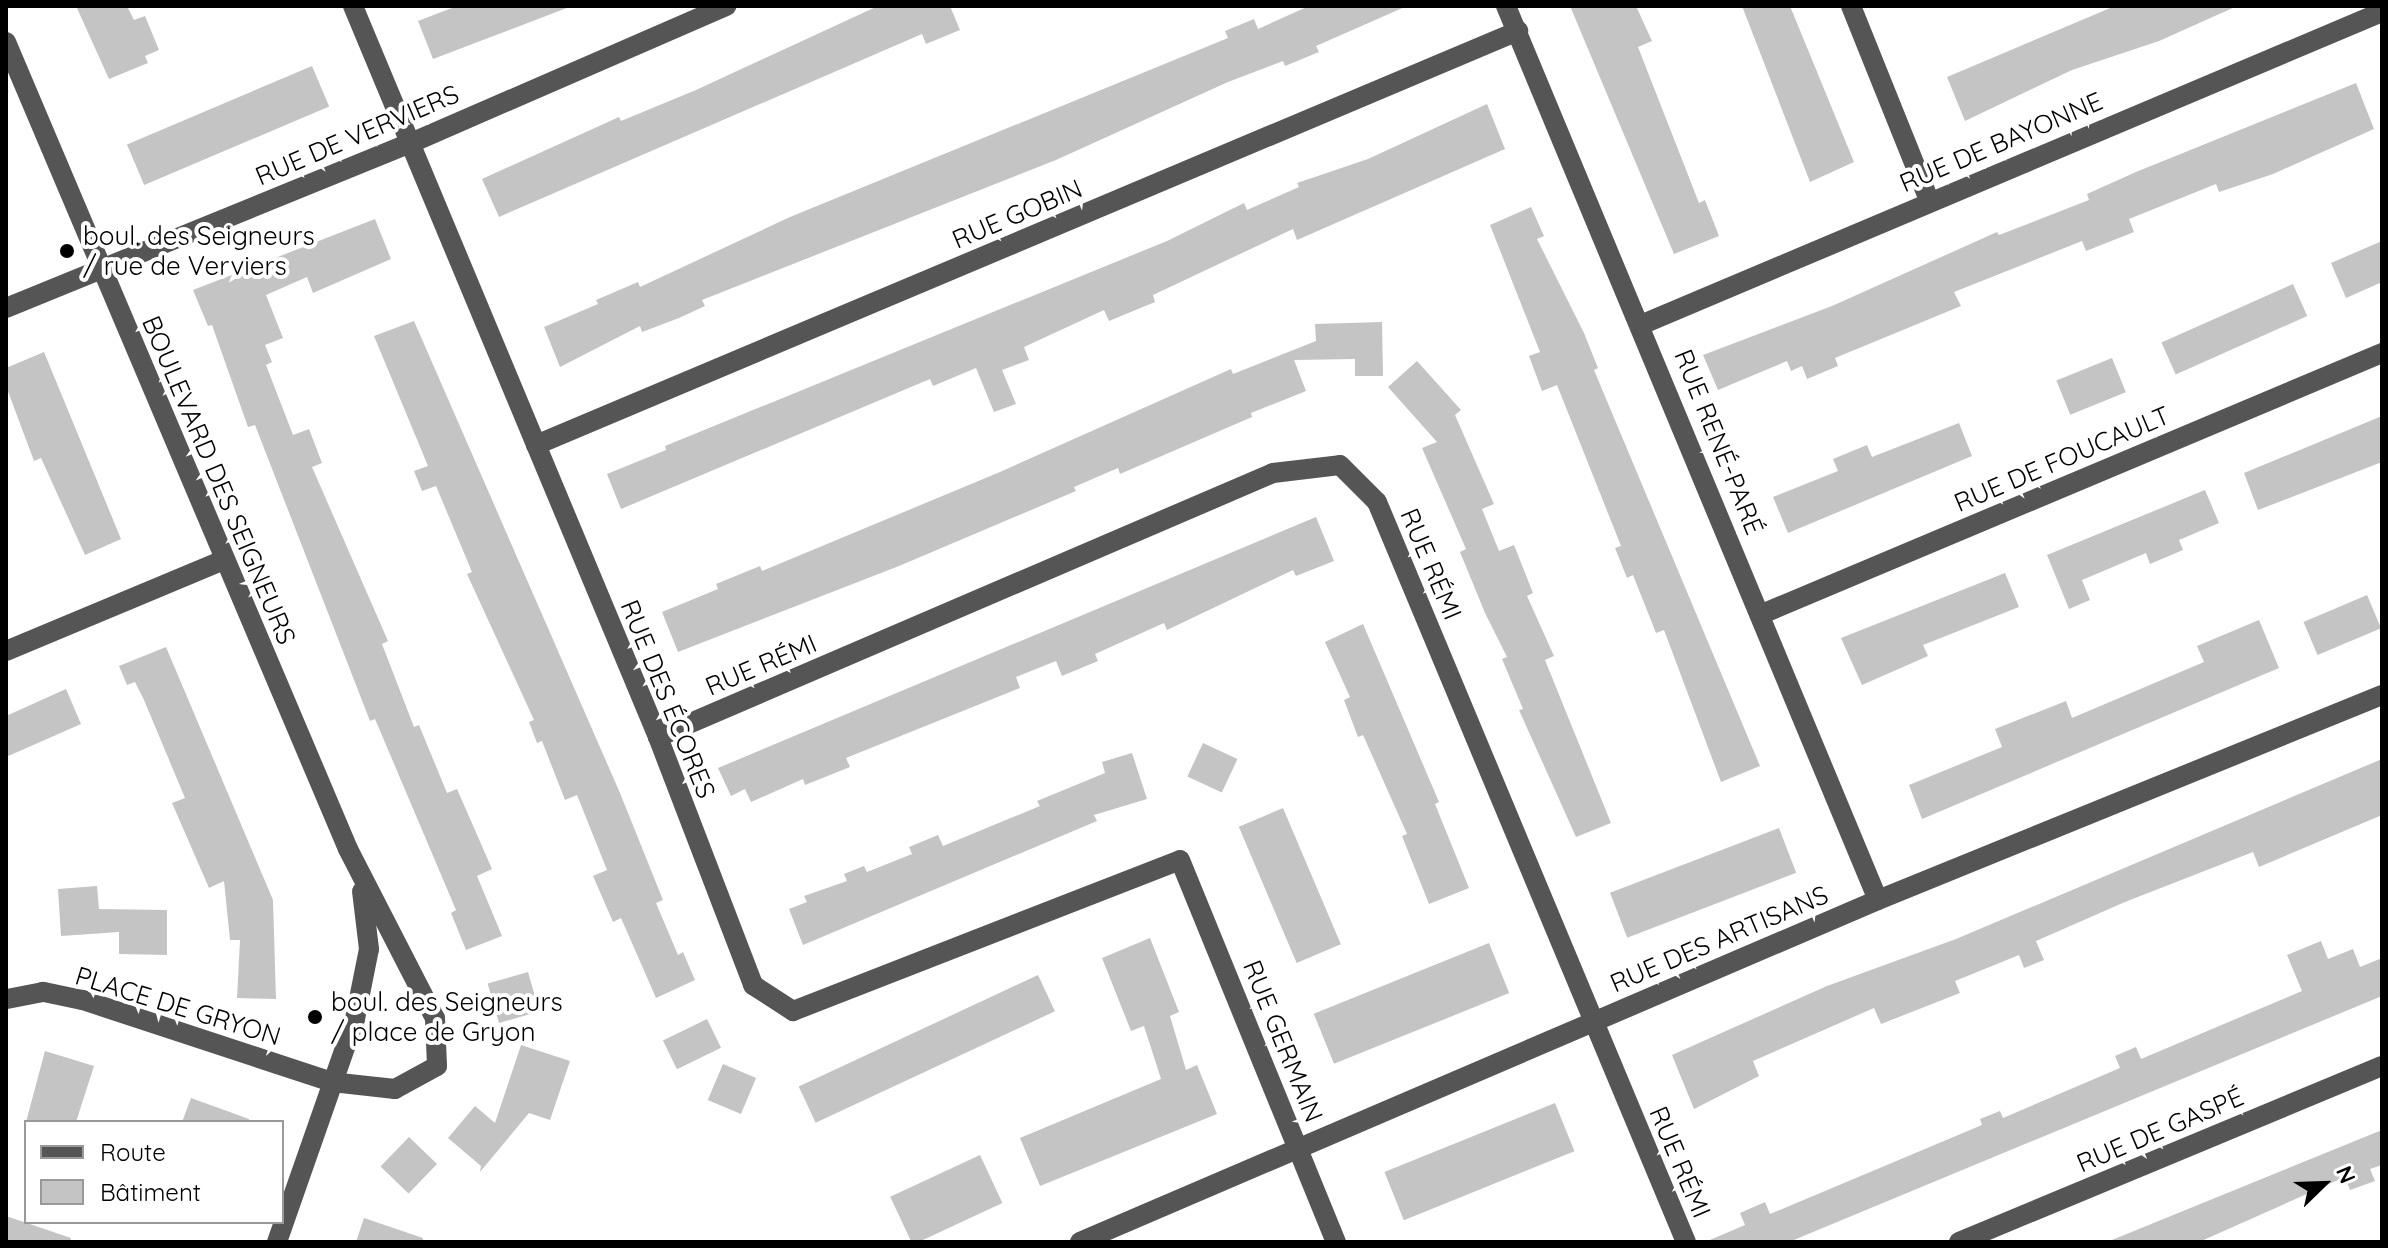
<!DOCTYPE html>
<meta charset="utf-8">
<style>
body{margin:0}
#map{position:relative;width:2388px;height:1248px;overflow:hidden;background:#fff;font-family:Quicksand,sans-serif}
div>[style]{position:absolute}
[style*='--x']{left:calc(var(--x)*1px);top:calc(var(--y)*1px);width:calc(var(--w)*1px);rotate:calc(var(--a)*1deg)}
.building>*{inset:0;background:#c4c4c4;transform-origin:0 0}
.minor>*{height:20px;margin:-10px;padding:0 10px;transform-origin:10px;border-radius:10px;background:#555}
.dots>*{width:22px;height:22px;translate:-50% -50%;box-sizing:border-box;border:4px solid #fff;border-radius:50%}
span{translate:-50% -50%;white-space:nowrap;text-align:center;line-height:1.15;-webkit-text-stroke:8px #fff;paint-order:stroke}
.street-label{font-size:26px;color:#000}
.poi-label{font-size:26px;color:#000}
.left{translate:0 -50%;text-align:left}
.frame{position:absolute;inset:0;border:8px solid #000;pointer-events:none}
.legend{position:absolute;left:24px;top:1120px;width:260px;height:104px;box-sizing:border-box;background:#fff;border:2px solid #999;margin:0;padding:10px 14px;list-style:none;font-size:24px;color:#000}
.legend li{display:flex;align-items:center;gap:16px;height:40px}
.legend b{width:40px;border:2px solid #999}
.north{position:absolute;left:2284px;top:1144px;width:80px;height:80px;-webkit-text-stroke:6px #fff;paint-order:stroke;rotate:67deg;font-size:22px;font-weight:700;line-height:32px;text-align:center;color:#000}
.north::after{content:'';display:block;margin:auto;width:28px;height:36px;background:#000;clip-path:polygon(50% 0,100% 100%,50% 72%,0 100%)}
</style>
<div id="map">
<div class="building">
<div style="clip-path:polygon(76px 6px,127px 6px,134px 20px,145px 16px,159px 50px,145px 56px,148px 63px,109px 79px)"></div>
<div style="clip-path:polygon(457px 6px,572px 6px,433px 59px,418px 21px)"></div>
<div style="clip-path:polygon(878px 6px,950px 6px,960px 30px,926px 44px,922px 34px,499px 217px,482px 179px,619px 117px,621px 121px,696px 90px)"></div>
<div style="clip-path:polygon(1309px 6px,1407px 6px,1316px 46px,1319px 52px,1285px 66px,1283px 61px,1228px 82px,1056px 160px,702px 300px,705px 306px,679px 318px,642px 332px,640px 326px,560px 367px,544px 327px,598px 304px,596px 300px,638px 282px,640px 287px,790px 217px,1228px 38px,1225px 31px,1254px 19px,1258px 29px)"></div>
<div style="clip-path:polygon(1570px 6px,1636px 6px,1652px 41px,1638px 47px,1699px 203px,1705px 200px,1719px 236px,1674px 254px)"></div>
<div style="clip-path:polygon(1742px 6px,1790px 6px,1854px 162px,1810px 182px)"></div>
<div style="clip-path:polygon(2115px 6px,2235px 7px,2159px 41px,2072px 70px,1965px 121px,1947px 77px)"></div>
<div style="left:312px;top:66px;width:44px;height:201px;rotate:67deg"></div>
<div style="clip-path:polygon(2356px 83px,2374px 129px,2273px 174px,2219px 192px,2216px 184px,2129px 219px,2134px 232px,2086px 251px,2082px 241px,1954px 292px,1961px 306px,1835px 358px,1838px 366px,1807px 379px,1802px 366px,1791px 371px,1787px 361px,1718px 390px,1703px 355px,1832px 306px,1997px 232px,1999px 235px,2089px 200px,2087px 194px,2136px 172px)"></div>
<div style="clip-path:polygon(1487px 104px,1505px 149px,1297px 240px,1293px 229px,1153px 295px,1155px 302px,1109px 321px,1104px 310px,1024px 347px,1029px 360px,1002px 370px,1016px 404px,994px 412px,976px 368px,933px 386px,930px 379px,621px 509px,607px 474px,666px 450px,665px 446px,1167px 241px,1244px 203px,1247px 210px,1299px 187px,1297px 183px,1368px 159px)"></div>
<div style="clip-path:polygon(1531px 207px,1544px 236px,1537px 239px,1584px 333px,1598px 368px,1594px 370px,1760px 766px,1721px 782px,1664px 630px,1656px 633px,1633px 575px,1627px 578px,1615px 548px,1621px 546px,1557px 385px,1542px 391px,1529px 356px,1540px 352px,1490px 225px)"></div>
<div style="clip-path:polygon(375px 219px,391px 259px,313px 293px,307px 277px,266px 295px,283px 338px,265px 345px,272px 362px,266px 365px,293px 435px,309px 429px,322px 463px,312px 467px,388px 641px,382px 644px,414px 727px,419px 725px,447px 793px,457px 789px,492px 869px,477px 876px,502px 936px,466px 950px,451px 913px,456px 910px,375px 719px,370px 721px,255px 425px,248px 427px,212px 325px,208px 326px,193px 290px)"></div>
<div style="clip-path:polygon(2382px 241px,2382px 282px,2346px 298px,2331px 263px)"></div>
<div style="left:2293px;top:284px;width:35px;height:144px;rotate:66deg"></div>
<div style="clip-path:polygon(414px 321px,620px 793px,663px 900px,656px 903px,678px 955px,683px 952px,695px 980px,656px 998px,621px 918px,613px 922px,593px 876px,607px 870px,577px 795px,565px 800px,542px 741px,537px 743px,529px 722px,534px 720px,467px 574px,472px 572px,436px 486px,422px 491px,414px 471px,428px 466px,374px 336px)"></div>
<div style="clip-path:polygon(1382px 322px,1383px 376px,1355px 376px,1355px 359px,1294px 360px,1306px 391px,1251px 413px,1252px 417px,1120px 474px,1118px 468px,1074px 487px,1076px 491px,899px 566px,678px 652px,662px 612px,718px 589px,716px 584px,760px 566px,762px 571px,1000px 472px,1231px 369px,1233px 374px,1316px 341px,1315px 324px)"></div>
<div style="clip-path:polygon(44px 352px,121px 539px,85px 555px,41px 458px,34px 461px,6px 386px,6px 368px)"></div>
<div style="left:2112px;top:358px;width:37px;height:60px;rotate:68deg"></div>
<div style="clip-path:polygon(1417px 361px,1461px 410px,1455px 415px,1494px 504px,1482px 509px,1499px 551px,1514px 545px,1533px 593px,1527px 596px,1554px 656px,1545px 660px,1611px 823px,1576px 837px,1519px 710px,1523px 709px,1502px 659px,1507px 657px,1485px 613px,1460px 552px,1466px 549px,1422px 448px,1437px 442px,1388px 387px)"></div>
<div style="clip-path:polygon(2382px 416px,2382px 462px,2258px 510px,2244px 473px)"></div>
<div style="clip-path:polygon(1959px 423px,1972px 456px,1788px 533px,1773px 497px,1838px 471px,1833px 459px,1867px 445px,1872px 457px)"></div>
<div style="clip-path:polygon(2205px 490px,2219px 523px,2179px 540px,2183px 550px,2150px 564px,2146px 553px,2082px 580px,2090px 600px,2069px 609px,2047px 555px)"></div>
<div style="clip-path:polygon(1316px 517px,1334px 561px,1296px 576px,1293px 570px,1167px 630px,1164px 623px,1095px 654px,1098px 661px,1062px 676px,1056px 661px,1016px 677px,1020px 688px,846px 758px,850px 767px,805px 785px,803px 779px,751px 802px,745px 789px,731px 796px,718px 768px)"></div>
<div style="clip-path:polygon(2005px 573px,2019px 607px,1923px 645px,1928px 656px,1862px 685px,1841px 638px)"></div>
<div style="left:2367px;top:595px;width:36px;height:69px;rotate:67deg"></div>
<div style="clip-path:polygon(2259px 620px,2279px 668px,1922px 819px,1909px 785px,2002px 747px,1995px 729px,2066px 701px,2072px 718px,2204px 662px,2197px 646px)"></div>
<div style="clip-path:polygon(1363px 624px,1439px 802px,1435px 804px,1469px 888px,1429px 904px,1402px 836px,1407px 834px,1363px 735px,1358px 737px,1344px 700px,1350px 697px,1325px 642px)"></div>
<div style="clip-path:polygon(166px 647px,273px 900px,276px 999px,237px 998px,240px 940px,230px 940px,224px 881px,209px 888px,172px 803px,185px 798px,144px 700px,135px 682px,127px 685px,119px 666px)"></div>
<div style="clip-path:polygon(66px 689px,81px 724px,6px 757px,6px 716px)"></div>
<div style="left:1203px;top:743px;width:38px;height:37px;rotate:25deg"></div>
<div style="clip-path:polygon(1132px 753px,1147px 799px,1094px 815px,1097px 821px,803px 945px,789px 909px,807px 902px,804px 896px,847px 881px,844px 874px,864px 866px,867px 872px,912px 854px,909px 847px,938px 835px,943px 846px,1040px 806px,1037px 801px,1105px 773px,1102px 762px)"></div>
<div style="clip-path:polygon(2382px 759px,2382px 815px,2259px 867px,2253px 852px,2125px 902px,2036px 941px,2044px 960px,2024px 968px,2019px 955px,1955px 981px,1960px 993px,1881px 1024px,1874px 1008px,1753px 1061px,1759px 1076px,1694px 1109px,1672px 1055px,1827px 986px,1956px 939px)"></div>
<div style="left:1283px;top:808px;width:148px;height:48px;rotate:67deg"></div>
<div style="left:1779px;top:828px;width:48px;height:181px;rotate:69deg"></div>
<div style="clip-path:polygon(97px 886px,99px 909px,167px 910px,167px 955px,119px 954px,119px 932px,61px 936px,58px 889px)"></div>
<div style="clip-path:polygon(1150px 938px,1179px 1012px,1170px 1016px,1186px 1070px,1197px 1065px,1217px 1114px,1040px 1186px,1020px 1138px,1161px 1079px,1144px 1026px,1131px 1031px,1102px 958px)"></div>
<div style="clip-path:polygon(2321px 941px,2328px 959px,2353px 949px,2360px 967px,2382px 958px,2382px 996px,1789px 1242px,1705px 1242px,1745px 1225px,1740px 1213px,1765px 1202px,1770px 1214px,1982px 1125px,1980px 1119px,2000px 1111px,2003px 1118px,2120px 1068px,2115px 1056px,2136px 1047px,2141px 1059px,2302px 991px,2287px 955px)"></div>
<div style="left:1489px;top:943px;width:54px;height:189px;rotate:68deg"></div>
<div style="left:528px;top:972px;width:41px;height:42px;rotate:74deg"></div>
<div style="left:1038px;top:975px;width:40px;height:264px;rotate:65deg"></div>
<div style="left:707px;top:1019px;width:32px;height:49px;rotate:64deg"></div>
<div style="clip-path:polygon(521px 1045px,570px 1061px,550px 1120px,529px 1113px,480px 1172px,481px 1166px,448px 1138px,475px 1106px,495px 1123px)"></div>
<div style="clip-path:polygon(45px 1051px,94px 1066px,76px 1122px,26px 1122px)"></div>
<div style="left:723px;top:1064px;width:36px;height:39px;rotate:23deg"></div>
<div style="clip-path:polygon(191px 1098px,249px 1119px,249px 1122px,182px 1122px)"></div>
<div style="left:1555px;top:1103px;width:52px;height:184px;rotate:68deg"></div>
<div style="clip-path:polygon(2382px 1130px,2382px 1165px,2370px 1169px,2375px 1181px,2350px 1190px,2345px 1177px,2199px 1242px,2107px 1242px)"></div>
<div style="left:409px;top:1137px;width:39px;height:41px;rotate:44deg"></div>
<div style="left:980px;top:1155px;width:53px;height:99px;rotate:65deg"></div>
<div style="clip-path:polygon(6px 1216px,71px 1238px,70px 1242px,6px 1242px)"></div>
<div style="clip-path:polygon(364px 1218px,423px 1238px,423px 1242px,356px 1242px)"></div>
</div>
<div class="minor">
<div style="--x:353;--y:6;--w:792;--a:67.35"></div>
<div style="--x:658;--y:737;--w:266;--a:69"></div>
<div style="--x:753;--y:985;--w:48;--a:33"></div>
<div style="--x:793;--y:1011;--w:415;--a:-21.3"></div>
<div style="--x:1180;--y:860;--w:413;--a:67.8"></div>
<div style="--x:1506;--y:6;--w:968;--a:67.41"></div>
<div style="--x:1851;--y:6;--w:209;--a:68.1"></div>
<div style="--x:6;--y:42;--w:876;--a:67.03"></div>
<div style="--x:348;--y:849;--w:190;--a:62.8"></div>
<div style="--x:435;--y:1018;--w:48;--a:87.6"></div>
<div style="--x:437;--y:1066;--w:48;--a:151.3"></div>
<div style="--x:395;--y:1089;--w:63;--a:-173.7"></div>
<div style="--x:332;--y:1082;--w:263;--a:-161.8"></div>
<div style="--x:82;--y:1000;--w:40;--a:-168"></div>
<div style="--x:43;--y:992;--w:38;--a:169"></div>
<div style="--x:6;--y:308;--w:437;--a:-22.2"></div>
<div style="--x:411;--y:143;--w:344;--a:-23.5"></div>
<div style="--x:1643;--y:324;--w:802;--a:-22.89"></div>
<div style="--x:536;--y:445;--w:1066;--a:-22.86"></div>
<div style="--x:1762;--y:614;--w:673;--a:-22.83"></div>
<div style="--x:6;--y:651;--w:236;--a:-22.7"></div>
<div style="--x:658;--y:737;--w:669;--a:-23.23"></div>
<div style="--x:1273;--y:473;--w:67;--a:-6.8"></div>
<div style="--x:1340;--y:465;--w:52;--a:45"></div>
<div style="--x:1377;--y:502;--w:802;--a:67.34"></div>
<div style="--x:277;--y:1242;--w:236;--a:-70.7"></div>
<div style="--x:355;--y:1019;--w:71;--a:-78.7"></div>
<div style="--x:369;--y:949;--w:58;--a:-96.9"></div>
<div style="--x:1080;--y:1242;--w:868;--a:-23.2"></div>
<div style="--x:1878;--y:900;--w:544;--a:-22.13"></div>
<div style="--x:1959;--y:1242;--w:458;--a:-22.6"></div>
</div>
<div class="dots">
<div style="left:67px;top:251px;background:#000"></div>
<div style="left:315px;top:1017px;background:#000"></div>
</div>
<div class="street-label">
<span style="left:357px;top:135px;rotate:-23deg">RUE DE VERVIERS</span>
<span style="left:2001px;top:142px;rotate:-23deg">RUE DE BAYONNE</span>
<span style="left:1017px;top:214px;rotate:-23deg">RUE GOBIN</span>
<span style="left:1719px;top:442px;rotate:68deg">RUE RENÉ-PARÉ</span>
<span style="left:2062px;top:459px;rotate:-23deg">RUE DE FOUCAULT</span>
<span style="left:219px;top:480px;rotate:67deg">BOULEVARD DES SEIGNEURS</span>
<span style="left:1431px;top:564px;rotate:67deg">RUE RÉMI</span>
<span style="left:761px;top:665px;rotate:-23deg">RUE RÉMI</span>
<span style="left:668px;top:699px;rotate:68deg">RUE DES ÉCORES</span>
<span style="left:1719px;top:939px;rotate:-23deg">RUE DES ARTISANS</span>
<span style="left:178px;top:1006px;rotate:17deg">PLACE DE GRYON</span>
<span style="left:1283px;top:1041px;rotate:68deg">RUE GERMAIN</span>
<span style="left:2160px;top:1130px;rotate:-23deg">RUE DE GASPÉ</span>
<span style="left:1680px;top:1162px;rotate:67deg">RUE RÉMI</span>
</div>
<div class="poi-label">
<span class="left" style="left:83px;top:251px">boul. des Seigneurs<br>/ rue de Verviers</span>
<span class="left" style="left:331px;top:1017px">boul. des Seigneurs<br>/ place de Gryon</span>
</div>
<div class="frame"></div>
<ul class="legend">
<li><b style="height:10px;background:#555"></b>Route</li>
<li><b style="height:22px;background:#c4c4c4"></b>Bâtiment</li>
</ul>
<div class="north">N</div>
</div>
